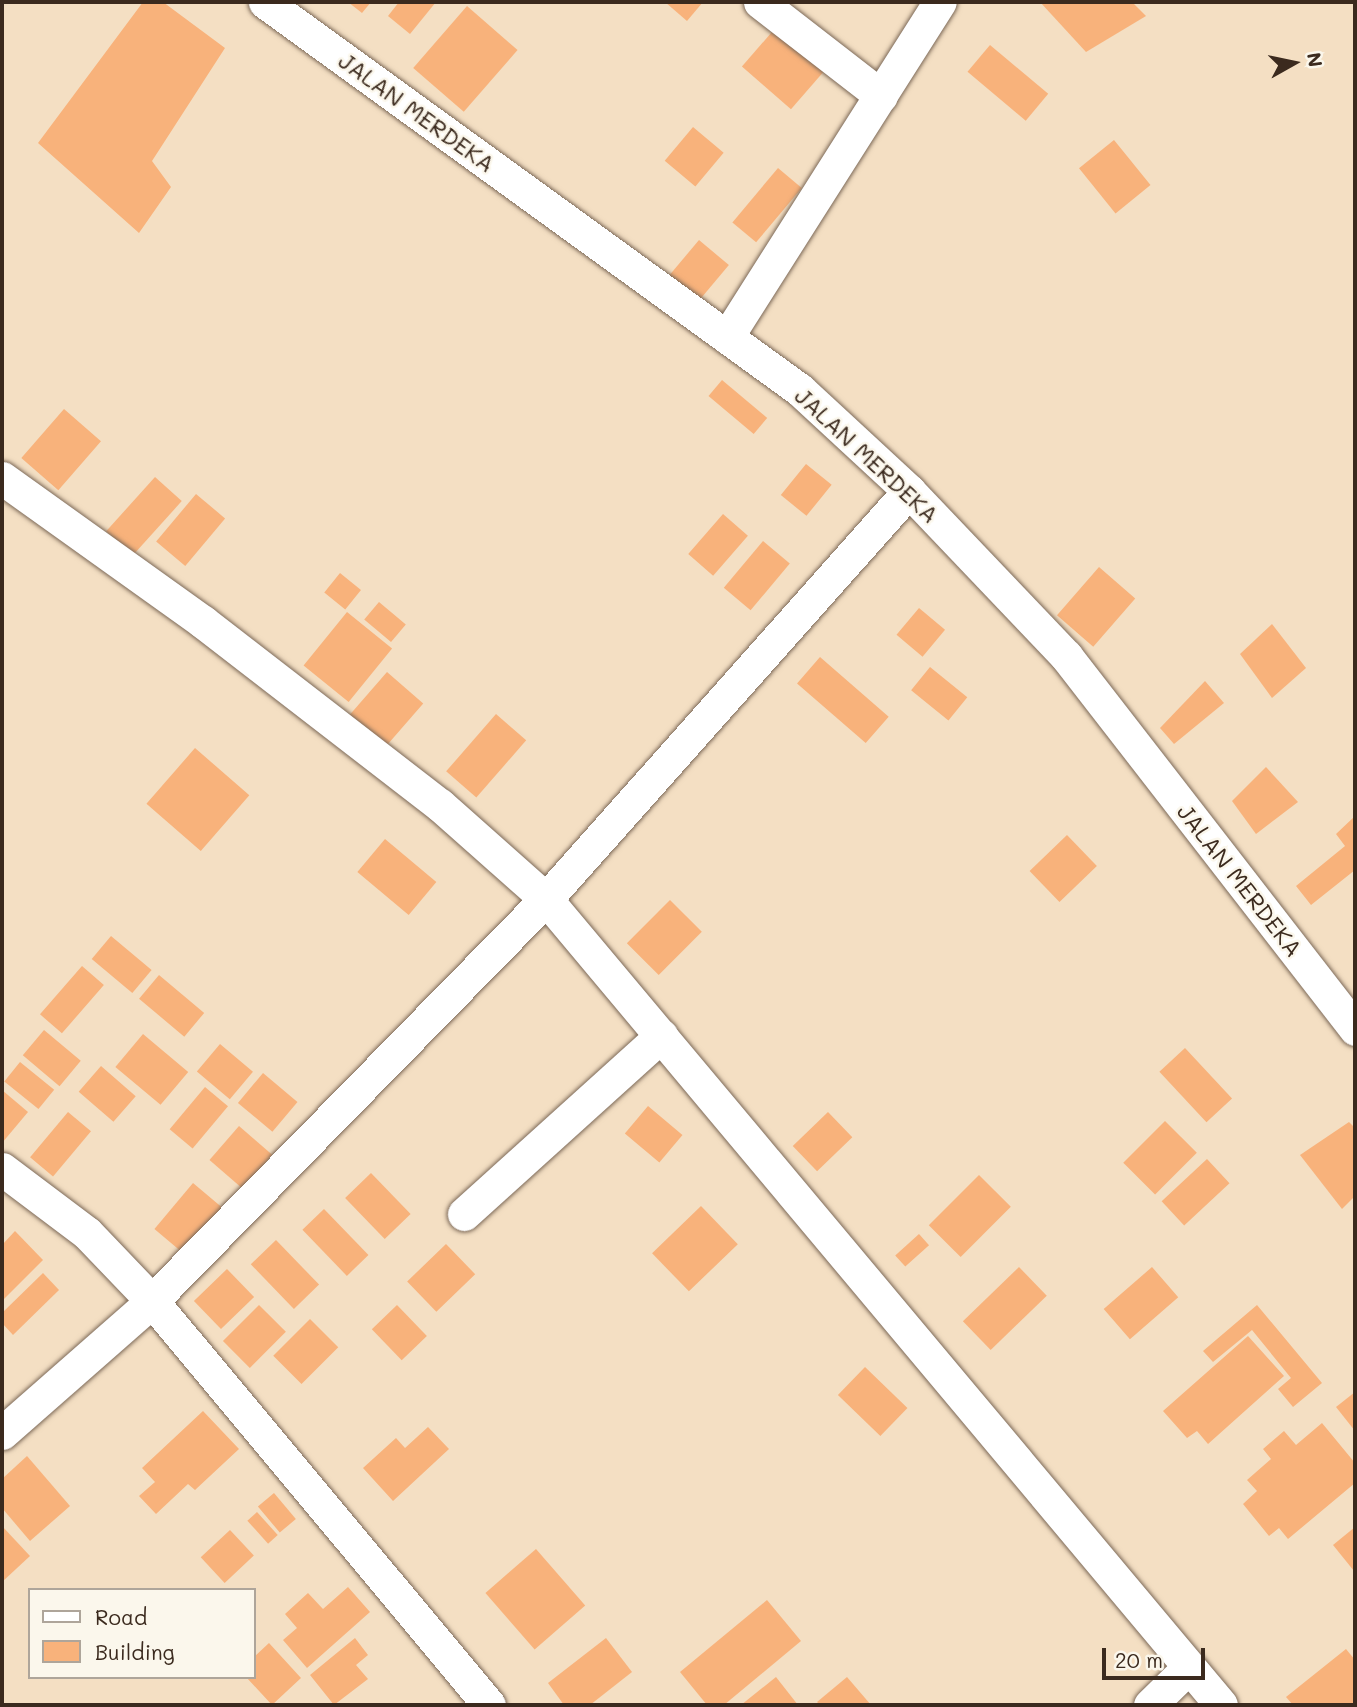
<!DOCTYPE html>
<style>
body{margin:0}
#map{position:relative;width:1357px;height:1707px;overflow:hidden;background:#f4dfc3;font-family:Mali,sans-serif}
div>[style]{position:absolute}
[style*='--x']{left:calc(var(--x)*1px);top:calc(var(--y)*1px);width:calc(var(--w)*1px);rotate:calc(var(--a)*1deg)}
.building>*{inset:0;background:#f8b27b;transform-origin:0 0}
.roads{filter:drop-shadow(0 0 2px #7c6958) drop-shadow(0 0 2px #7c6958)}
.street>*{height:33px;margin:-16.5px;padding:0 16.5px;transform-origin:16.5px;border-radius:16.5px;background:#fff}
span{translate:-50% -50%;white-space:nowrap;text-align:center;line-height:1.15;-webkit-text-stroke:5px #fbf7ec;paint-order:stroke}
.street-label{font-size:23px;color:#3b2a1e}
.frame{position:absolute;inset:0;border:4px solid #3b2a1e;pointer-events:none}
.legend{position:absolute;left:28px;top:1588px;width:228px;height:91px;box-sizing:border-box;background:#fbf7ec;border:2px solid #aea59a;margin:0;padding:9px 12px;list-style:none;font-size:21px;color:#3b2a1e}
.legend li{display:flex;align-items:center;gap:14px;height:35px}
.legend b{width:35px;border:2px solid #aea59a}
.north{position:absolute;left:1259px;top:28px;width:70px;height:70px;-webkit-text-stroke:5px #fbf7ec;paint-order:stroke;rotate:81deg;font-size:19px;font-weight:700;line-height:28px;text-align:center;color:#3b2a1e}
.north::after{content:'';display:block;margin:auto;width:24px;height:32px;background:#3b2a1e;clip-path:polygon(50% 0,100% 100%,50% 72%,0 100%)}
.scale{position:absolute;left:1102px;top:1648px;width:103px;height:32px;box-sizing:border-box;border:4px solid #3b2a1e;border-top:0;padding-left:9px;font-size:21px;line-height:24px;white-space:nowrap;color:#3b2a1e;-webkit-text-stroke:5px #fbf7ec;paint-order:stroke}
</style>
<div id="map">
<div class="building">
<div style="clip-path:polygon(143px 2px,163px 2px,225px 48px,152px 161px,171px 187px,139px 233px,38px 143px)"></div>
<div style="clip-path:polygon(348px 2px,371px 2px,362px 13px)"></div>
<div style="clip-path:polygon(399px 2px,436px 2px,410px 34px,388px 16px)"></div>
<div style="clip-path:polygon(665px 2px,703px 2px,687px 21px)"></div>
<div style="clip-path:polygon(1040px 2px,1132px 2px,1146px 16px,1086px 52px)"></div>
<div style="left:467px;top:6px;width:67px;height:82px;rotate:41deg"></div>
<div style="left:778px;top:25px;width:65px;height:55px;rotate:41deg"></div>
<div style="left:990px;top:45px;width:76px;height:35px;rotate:40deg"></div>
<div style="left:693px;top:127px;width:40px;height:44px;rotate:40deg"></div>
<div style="left:1114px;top:140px;width:58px;height:45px;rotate:51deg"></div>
<div style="left:778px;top:168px;width:31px;height:71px;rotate:40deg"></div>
<div style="left:699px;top:240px;width:39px;height:48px;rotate:40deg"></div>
<div style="left:722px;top:380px;width:59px;height:21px;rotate:40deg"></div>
<div style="left:64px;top:409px;width:49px;height:65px;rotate:41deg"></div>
<div style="left:806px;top:464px;width:33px;height:40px;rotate:39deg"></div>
<div style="left:155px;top:477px;width:36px;height:73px;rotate:42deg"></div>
<div style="left:196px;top:494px;width:38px;height:62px;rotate:40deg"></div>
<div style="left:723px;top:514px;width:33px;height:53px;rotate:41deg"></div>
<div style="left:763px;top:541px;width:35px;height:61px;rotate:40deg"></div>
<div style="left:1099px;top:567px;width:48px;height:64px;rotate:41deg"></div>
<div style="left:340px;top:573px;width:27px;height:25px;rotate:39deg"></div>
<div style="left:379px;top:602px;width:35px;height:23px;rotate:40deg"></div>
<div style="left:919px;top:608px;width:34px;height:35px;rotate:40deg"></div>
<div style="left:347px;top:612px;width:58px;height:69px;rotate:39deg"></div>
<div style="clip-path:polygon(1272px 624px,1306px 668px,1272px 698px,1240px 654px)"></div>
<div style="left:820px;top:657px;width:91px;height:35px;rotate:41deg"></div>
<div style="left:930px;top:667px;width:48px;height:30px;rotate:39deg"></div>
<div style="left:387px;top:672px;width:48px;height:63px;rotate:41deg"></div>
<div style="clip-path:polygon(1205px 681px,1224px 703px,1174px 744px,1160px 728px)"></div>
<div style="left:496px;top:714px;width:40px;height:76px;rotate:41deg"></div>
<div style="left:195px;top:748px;width:72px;height:74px;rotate:41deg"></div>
<div style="clip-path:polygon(1266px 767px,1298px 802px,1256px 834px,1232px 801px)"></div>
<div style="clip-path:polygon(1355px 816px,1355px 870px,1311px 905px,1296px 886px,1345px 846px,1336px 834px)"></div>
<div style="left:1067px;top:835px;width:43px;height:52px;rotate:46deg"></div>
<div style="left:385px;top:839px;width:67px;height:43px;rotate:40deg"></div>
<div style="left:670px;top:900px;width:45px;height:61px;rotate:45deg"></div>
<div style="left:111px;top:936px;width:53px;height:30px;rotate:40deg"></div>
<div style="left:82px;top:966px;width:29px;height:64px;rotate:41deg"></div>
<div style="left:159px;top:975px;width:59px;height:31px;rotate:40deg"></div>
<div style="left:44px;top:1030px;width:48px;height:33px;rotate:40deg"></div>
<div style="left:143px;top:1034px;width:59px;height:43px;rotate:40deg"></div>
<div style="left:220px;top:1044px;width:43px;height:36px;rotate:40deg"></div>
<div style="left:1185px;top:1048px;width:69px;height:35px;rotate:47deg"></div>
<div style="left:20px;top:1062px;width:44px;height:25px;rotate:39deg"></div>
<div style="left:101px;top:1066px;width:46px;height:34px;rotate:41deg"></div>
<div style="left:263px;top:1073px;width:45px;height:39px;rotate:40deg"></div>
<div style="left:205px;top:1087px;width:30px;height:55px;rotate:40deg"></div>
<div style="clip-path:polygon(2px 1090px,28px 1112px,2px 1143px)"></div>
<div style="left:648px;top:1106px;width:45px;height:36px;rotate:40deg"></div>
<div style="left:68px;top:1112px;width:30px;height:59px;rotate:40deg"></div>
<div style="left:828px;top:1112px;width:35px;height:49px;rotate:46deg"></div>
<div style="left:1165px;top:1121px;width:45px;height:59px;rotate:45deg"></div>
<div style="clip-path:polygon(1349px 1122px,1355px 1128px,1355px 1196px,1342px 1209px,1300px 1155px)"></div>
<div style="left:239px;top:1126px;width:44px;height:45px;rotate:41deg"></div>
<div style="left:1207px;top:1159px;width:33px;height:62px;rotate:47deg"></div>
<div style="left:371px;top:1173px;width:57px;height:36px;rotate:46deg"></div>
<div style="left:979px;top:1175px;width:45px;height:71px;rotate:45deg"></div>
<div style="left:193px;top:1183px;width:45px;height:60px;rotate:40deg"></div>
<div style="left:701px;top:1206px;width:53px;height:68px;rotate:46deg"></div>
<div style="left:324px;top:1209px;width:64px;height:30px;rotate:46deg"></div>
<div style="clip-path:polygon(15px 1231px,43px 1260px,2px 1301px,2px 1245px)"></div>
<div style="left:919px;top:1234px;width:15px;height:32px;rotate:48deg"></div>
<div style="left:276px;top:1240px;width:62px;height:35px;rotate:46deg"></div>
<div style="left:446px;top:1244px;width:42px;height:54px;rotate:46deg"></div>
<div style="left:1019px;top:1267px;width:40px;height:78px;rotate:46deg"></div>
<div style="left:1152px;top:1267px;width:40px;height:64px;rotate:49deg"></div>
<div style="left:227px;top:1269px;width:39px;height:46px;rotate:46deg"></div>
<div style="clip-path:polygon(43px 1273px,59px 1290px,13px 1335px,2px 1323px,2px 1313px)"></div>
<div style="left:259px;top:1305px;width:38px;height:51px;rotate:45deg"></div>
<div style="left:397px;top:1305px;width:43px;height:35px;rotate:46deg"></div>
<div style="clip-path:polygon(1257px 1305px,1322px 1383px,1293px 1407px,1278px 1389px,1291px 1378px,1252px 1330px,1213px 1362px,1203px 1351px)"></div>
<div style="left:310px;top:1319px;width:40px;height:52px;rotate:45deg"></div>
<div style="clip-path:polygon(1248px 1336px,1284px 1376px,1208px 1444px,1197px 1431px,1187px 1438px,1163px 1411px)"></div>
<div style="left:865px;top:1367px;width:59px;height:39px;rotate:44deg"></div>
<div style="clip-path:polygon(1355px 1392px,1355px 1431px,1336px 1407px)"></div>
<div style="clip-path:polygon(203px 1411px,239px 1449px,195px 1490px,188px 1484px,156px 1514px,139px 1496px,155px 1482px,142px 1468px)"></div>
<div style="clip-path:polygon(1322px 1423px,1355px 1463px,1355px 1483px,1288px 1539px,1279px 1528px,1269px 1536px,1243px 1504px,1257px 1491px,1247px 1480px,1271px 1459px,1263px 1449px,1284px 1431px,1296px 1445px)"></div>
<div style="clip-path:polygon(428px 1427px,449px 1449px,393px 1501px,363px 1468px,396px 1438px,405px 1448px)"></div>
<div style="clip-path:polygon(27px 1456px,70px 1506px,30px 1541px,2px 1508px,2px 1479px)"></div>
<div style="left:274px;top:1493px;width:34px;height:21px;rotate:50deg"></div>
<div style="left:257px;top:1512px;width:31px;height:13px;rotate:48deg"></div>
<div style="clip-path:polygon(2px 1526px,30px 1556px,2px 1582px)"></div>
<div style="clip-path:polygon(1355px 1527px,1355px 1569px,1354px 1571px,1333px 1545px)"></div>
<div style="left:230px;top:1530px;width:35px;height:40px;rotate:47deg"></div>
<div style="left:536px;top:1549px;width:75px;height:67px;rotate:49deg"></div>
<div style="clip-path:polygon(348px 1587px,370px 1612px,307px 1668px,283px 1640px,297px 1628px,285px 1614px,308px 1593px,323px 1609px)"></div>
<div style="clip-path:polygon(767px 1600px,801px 1641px,724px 1705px,707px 1705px,680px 1672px)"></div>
<div style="clip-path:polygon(355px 1638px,368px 1655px,356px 1665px,368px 1679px,334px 1705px,310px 1675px)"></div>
<div style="clip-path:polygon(606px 1638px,632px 1672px,590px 1705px,564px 1705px,548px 1683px)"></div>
<div style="clip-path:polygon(269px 1643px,301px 1678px,272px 1705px,246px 1677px,254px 1677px,254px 1657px)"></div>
<div style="clip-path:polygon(1346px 1649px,1355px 1660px,1355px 1705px,1293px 1705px,1286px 1697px)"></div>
<div style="clip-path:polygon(776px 1677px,798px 1705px,741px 1705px)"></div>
<div style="clip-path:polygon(847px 1677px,871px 1705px,820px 1705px,817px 1702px)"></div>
</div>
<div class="roads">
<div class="street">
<div style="--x:265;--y:2;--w:661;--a:35.95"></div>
<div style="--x:800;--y:390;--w:149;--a:42.8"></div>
<div style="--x:909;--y:491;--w:228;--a:46.4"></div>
<div style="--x:1066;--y:656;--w:472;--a:52.2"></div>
<div style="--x:760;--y:2;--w:153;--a:37.8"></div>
<div style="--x:727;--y:337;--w:397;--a:-57.6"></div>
<div style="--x:2;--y:478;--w:247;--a:35.6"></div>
<div style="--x:203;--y:622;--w:299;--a:37.7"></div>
<div style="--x:440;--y:805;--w:142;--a:41.6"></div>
<div style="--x:546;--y:899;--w:1051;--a:50.05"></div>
<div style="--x:2;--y:1169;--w:106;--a:37"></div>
<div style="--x:87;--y:1233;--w:94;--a:46.3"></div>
<div style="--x:152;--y:1301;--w:526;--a:50.17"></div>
<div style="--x:464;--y:1214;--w:266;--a:-42.1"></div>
<div style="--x:2;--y:1433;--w:200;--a:-41.3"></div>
<div style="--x:152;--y:1301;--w:563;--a:-45.58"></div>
<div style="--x:546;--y:899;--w:546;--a:-48.34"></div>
<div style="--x:1150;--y:1705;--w:54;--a:-44.3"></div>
</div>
</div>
<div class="street-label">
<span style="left:417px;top:112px;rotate:36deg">JALAN MERDEKA</span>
<span style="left:867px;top:455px;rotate:43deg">JALAN MERDEKA</span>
<span style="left:1240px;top:880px;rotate:52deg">JALAN MERDEKA</span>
</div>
<div class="frame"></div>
<ul class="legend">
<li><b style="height:9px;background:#fff"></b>Road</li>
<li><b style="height:19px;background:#f8b27b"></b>Building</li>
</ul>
<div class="north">N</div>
<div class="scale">20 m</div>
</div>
